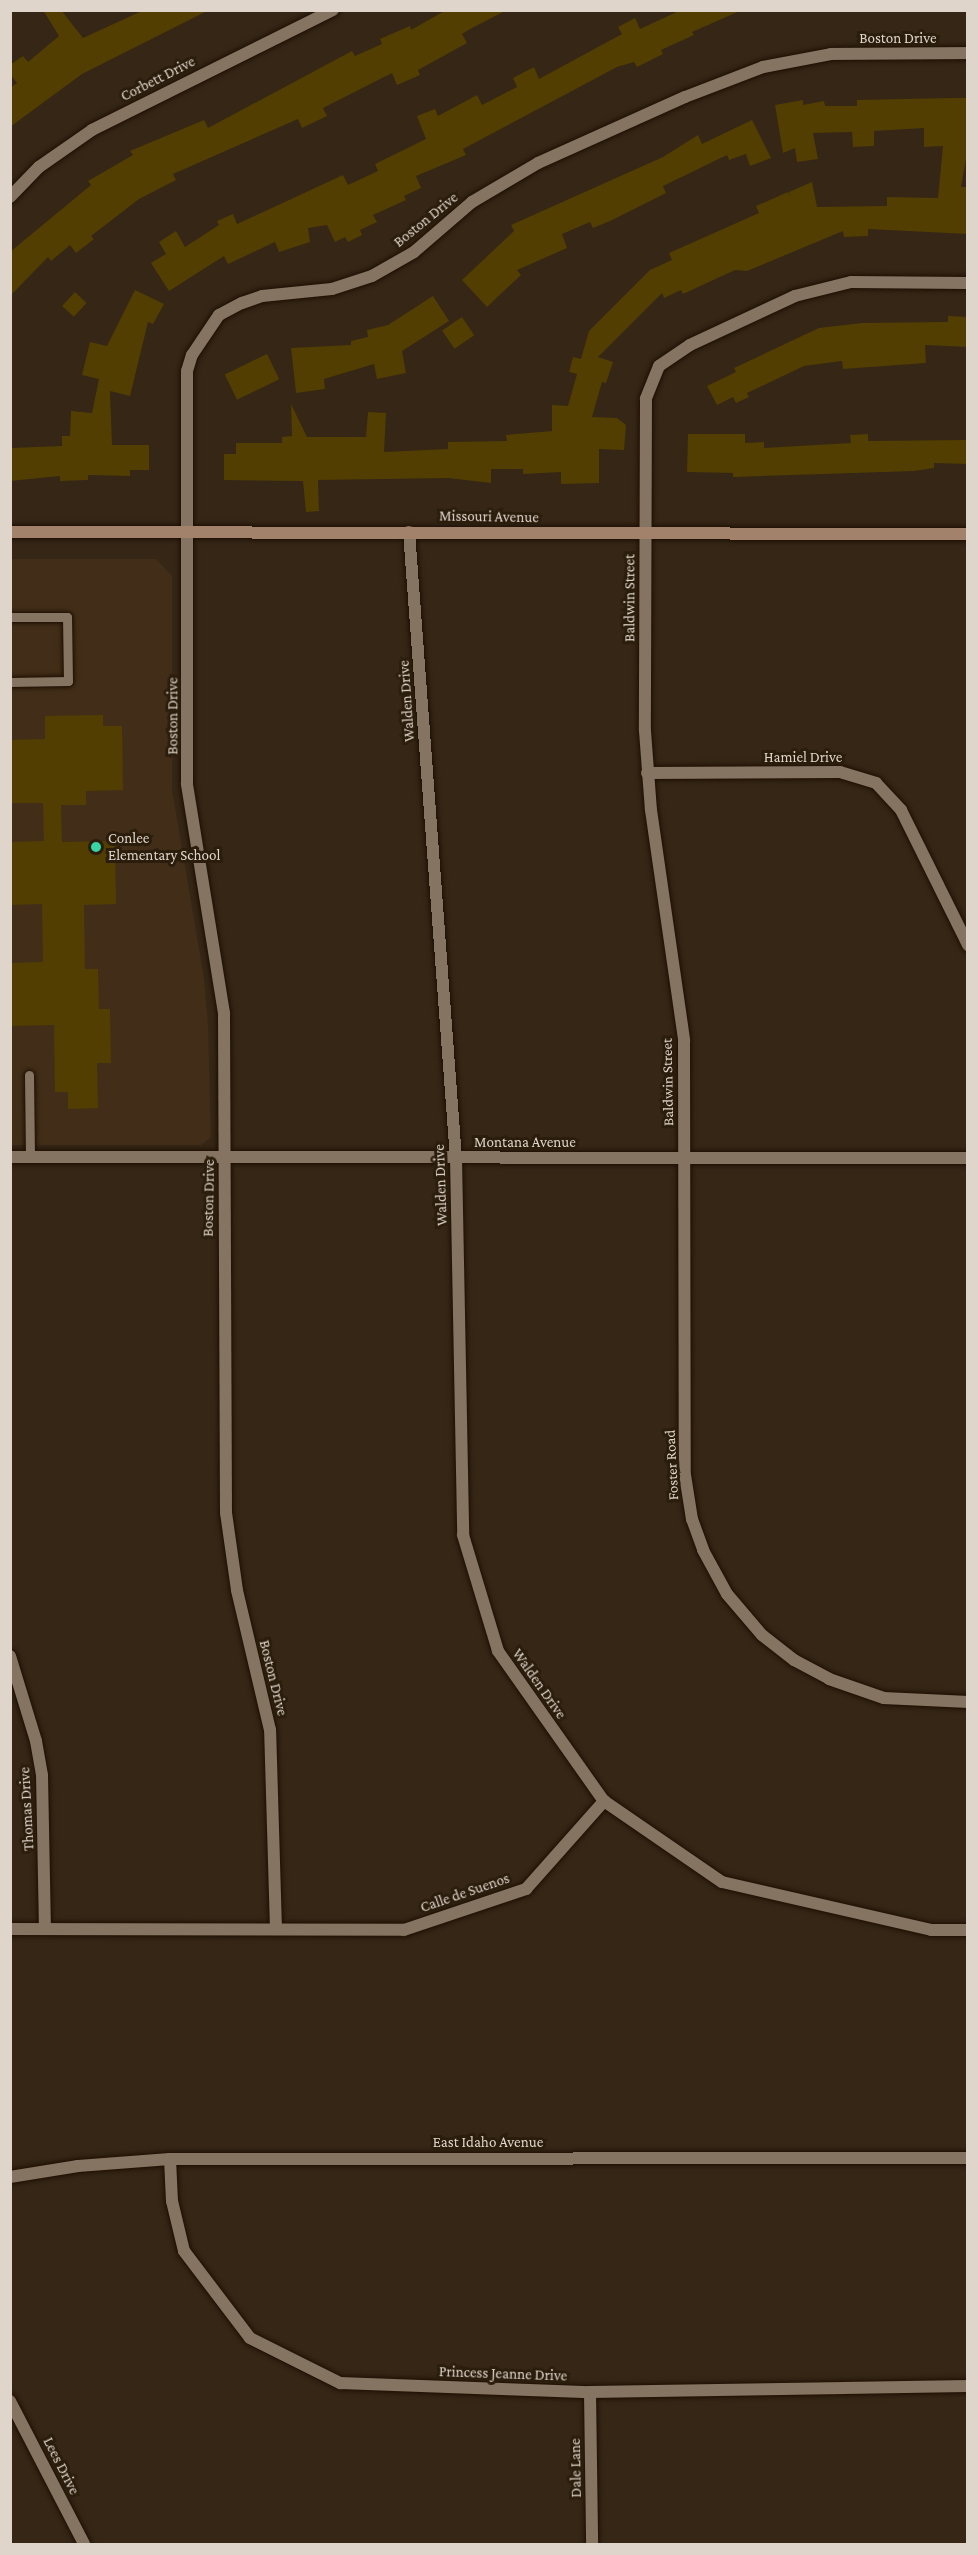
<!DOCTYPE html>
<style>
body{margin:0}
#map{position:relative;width:978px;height:2555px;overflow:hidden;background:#352616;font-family:"Crimson Pro",serif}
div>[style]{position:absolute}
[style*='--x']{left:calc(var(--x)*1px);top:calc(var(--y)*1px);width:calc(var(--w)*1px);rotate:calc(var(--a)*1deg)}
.built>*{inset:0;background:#422e18}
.building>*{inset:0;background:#523e00;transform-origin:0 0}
.roads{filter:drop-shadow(0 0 2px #1d0f02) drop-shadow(0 0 2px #1d0f02)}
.service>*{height:9px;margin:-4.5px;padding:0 4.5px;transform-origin:4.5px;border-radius:4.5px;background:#857461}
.minor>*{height:12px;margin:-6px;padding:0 6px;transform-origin:6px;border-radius:6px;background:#857461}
.tertiary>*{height:12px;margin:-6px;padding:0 6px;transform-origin:6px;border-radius:6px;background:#857461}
.secondary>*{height:12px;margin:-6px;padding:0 6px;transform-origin:6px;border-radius:6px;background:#a2826a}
.dots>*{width:16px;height:16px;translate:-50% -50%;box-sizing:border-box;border:3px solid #2b1d0c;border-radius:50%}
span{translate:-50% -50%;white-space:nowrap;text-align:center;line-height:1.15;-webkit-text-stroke:6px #2b1d0c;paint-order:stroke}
.street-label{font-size:15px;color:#dfd5cb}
.poi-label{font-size:15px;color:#dfd5cb}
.left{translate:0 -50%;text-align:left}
.frame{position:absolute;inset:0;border:12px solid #dfd5cb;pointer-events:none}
</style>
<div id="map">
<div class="built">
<div style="clip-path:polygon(11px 559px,156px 559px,172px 576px,172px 790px,204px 978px,208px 1026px,211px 1137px,201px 1145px,11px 1145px)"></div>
</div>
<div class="building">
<div style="clip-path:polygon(43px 10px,61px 10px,83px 38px,144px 10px,209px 10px,82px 74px,10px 127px,10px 88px,17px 83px,10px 74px,10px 65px,23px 56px,28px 62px,59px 36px)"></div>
<div style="clip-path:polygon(446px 10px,507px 10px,470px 29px,462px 34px,467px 43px,418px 70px,420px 75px,397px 85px,392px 73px,323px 108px,327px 116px,302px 128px,298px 119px,173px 174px,176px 180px,139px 199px,91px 236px,94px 239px,76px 253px,70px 245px,51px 261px,48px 257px,10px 296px,10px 252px,91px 185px,88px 181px,133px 155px,130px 151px,204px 120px,208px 128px,352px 51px,355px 56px,382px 44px,380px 39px,410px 26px,411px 30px)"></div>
<div style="clip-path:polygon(681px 10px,742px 10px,692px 32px,694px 35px,661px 50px,663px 54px,637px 67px,634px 62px,617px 67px,463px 149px,466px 155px,416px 176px,421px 188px,404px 196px,406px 200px,373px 215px,377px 222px,360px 230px,362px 235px,348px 242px,345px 237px,335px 242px,327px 225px,308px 228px,310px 242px,279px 252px,275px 242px,228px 264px,224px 256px,169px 291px,151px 263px,166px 254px,159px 242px,176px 231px,185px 247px,219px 225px,217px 221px,233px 214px,237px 224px,343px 175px,348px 185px,378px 171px,375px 164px,426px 139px,417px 116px,435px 109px,438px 116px,477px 95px,482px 105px,517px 87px,513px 78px,534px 67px,539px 79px,622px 34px,618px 27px,635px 18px,640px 29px)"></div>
<div style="clip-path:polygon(952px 98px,968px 98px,968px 147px,961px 187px,968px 187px,968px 234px,868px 229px,868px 236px,844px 237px,843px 231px,747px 271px,735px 270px,683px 294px,681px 290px,664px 298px,662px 293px,598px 357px,613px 362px,606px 383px,602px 382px,592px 417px,617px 418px,626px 425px,624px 450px,599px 449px,599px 483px,561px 484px,561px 472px,523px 474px,523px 469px,491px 469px,491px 483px,448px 478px,318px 480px,319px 511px,306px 512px,303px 481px,224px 480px,224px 454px,236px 454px,236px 443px,282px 443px,282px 437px,292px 436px,291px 404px,307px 437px,366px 437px,368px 412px,386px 413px,384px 452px,448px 449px,448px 442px,507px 441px,506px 435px,552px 431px,552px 405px,568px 406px,577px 374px,569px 372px,573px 357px,581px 359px,589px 331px,650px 270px,672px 260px,669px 253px,759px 213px,756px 206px,788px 192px,790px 196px,789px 192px,812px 182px,817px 207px,887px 206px,887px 197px,938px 198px,943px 146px,924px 147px,924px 128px,874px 131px,874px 146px,853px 147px,852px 132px,813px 133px,818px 159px,797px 162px,795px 148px,783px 153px,775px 105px,803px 100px,803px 105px,824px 101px,825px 106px,857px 106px,857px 100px)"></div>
<div style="clip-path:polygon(752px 120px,771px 158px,750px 166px,746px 154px,729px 160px,727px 155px,663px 186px,666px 193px,610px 221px,593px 228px,590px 222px,562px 234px,567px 248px,517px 270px,521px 275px,487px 307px,462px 280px,514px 231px,511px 225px,663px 157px,698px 135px,702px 144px)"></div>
<div style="clip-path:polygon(135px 290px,164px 304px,153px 324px,148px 322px,130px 396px,110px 391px,112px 445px,149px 445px,149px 470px,130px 470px,130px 476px,88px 475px,88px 480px,60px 481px,60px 476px,10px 481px,10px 448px,62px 446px,62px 436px,70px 436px,71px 411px,92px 413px,99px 379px,82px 375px,90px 342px,107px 346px)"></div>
<div style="left:75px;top:292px;width:16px;height:19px;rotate:43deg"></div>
<div style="clip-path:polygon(433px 296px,449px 321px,402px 351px,406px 373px,377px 379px,374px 364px,324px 379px,325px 389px,296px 393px,291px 348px,351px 345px,351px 341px,368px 337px,367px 330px,388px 325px)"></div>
<div style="clip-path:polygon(948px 316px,968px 317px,968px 347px,925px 345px,926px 363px,843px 369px,842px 361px,804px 366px,747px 393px,749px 397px,736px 403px,733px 397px,717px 405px,707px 386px,736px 372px,734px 368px,819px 328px,862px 323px,948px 322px)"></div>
<div style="left:462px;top:317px;width:22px;height:24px;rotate:56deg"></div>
<div style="left:267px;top:354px;width:28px;height:47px;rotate:64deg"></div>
<div style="clip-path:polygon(688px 434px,745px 434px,745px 443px,764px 442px,764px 448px,851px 443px,850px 435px,868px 434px,868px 441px,968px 440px,968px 464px,934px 463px,934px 468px,914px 471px,733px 477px,733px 473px,687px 472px)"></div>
<div style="clip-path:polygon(103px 715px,103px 726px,122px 726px,123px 790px,86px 791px,86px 805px,61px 805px,62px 842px,115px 841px,116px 904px,84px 905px,85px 969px,98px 969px,99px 1009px,110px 1009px,111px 1063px,97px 1063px,98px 1108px,68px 1109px,68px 1092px,55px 1092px,54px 1025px,10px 1026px,10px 963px,43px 962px,42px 904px,10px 905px,10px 842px,44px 841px,43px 803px,10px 803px,10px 740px,45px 739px,45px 716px)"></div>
</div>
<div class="roads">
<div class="service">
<div style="--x:10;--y:617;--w:57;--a:0"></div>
<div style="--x:67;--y:617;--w:64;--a:89.1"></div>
<div style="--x:68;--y:681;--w:58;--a:179"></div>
<div style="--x:29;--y:1075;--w:82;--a:89.3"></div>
</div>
<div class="minor">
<div style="--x:10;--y:197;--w:42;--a:-46"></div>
<div style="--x:39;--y:167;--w:65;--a:-34.9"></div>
<div style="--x:92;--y:130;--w:269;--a:-26.5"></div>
<div style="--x:968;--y:283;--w:117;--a:-179.5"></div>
<div style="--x:851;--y:282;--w:58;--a:166"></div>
<div style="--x:795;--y:296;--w:116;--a:155"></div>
<div style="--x:690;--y:345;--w:37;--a:146"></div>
<div style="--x:659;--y:366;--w:35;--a:112"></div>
<div style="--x:646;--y:399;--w:332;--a:90.2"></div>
<div style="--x:645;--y:731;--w:79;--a:85.7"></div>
<div style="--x:651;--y:810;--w:232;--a:81.8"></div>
<div style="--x:684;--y:1040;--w:435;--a:89.9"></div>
<div style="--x:685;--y:1475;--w:45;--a:81"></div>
<div style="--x:692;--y:1519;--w:33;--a:70"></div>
<div style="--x:703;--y:1550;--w:50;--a:61.4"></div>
<div style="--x:727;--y:1594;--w:54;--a:49.5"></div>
<div style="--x:762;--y:1635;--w:41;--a:38"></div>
<div style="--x:794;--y:1660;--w:40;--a:28"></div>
<div style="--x:829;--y:1679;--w:58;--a:19.1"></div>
<div style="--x:884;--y:1698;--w:84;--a:2.7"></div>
<div style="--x:409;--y:532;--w:628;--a:85.71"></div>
<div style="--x:456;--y:1158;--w:377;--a:88.9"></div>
<div style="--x:463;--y:1535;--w:121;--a:73.2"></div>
<div style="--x:498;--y:1651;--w:184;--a:54.8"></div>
<div style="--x:647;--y:773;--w:193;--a:-0.3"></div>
<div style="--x:840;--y:772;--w:38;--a:17"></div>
<div style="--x:876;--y:783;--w:37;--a:47"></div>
<div style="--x:901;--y:810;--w:151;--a:63.6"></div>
<div style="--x:10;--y:1157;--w:958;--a:0.06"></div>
<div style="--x:10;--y:1656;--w:89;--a:73"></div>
<div style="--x:36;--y:1741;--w:35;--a:80"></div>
<div style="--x:42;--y:1775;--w:154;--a:88.9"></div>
<div style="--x:10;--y:1929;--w:394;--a:0.1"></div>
<div style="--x:404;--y:1930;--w:129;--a:-18.6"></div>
<div style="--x:526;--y:1889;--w:118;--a:-48.4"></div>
<div style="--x:604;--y:1801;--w:143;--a:34.5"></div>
<div style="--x:722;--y:1882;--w:214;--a:12.9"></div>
<div style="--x:931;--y:1930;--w:37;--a:0"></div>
<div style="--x:276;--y:1929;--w:199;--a:-91.7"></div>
<div style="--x:270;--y:1730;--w:144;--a:-103.3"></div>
<div style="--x:237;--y:1590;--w:78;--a:-98.1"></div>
<div style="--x:226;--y:1513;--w:500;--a:-90.23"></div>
<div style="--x:224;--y:1013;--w:232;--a:-99.2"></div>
<div style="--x:187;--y:784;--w:413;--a:-90"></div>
<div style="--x:187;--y:371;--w:17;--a:-73"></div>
<div style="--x:192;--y:355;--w:48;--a:-56"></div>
<div style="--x:219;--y:315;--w:26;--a:-28"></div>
<div style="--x:242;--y:303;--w:21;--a:-19"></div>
<div style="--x:262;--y:296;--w:70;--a:-5.7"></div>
<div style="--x:332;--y:289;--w:42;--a:-18"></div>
<div style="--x:372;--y:276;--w:48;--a:-29.7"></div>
<div style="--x:414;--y:252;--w:77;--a:-40.8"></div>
<div style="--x:472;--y:202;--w:77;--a:-30.6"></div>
<div style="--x:538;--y:163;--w:161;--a:-24.2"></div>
<div style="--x:685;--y:97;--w:84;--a:-21"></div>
<div style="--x:763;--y:67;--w:69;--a:-10.8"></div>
<div style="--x:831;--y:54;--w:137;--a:-0.4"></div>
<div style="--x:170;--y:2159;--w:42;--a:87.3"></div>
<div style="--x:172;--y:2201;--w:51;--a:76.5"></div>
<div style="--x:184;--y:2251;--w:109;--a:52.8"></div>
<div style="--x:250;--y:2338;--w:101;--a:26.6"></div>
<div style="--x:340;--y:2383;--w:250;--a:2.1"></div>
<div style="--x:590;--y:2392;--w:378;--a:-0.9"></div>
<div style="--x:590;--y:2392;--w:152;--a:89.2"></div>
<div style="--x:10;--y:2401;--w:161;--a:62.6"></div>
</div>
<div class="tertiary">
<div style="--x:10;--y:2177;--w:69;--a:-9.2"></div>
<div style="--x:78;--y:2166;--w:92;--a:-4.4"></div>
<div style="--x:170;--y:2159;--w:798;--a:-0.07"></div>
</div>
<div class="secondary">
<div style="--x:10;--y:532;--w:958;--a:0.12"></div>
</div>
</div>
<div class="dots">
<div style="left:96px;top:847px;background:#38d4a6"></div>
</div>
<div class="street-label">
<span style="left:898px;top:39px">Boston Drive</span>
<span style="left:158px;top:79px;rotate:-27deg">Corbett Drive</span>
<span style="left:426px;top:220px;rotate:-39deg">Boston Drive</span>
<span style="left:489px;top:517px;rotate:1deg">Missouri Avenue</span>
<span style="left:630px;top:598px;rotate:-90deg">Baldwin Street</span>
<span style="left:407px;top:701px;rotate:-94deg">Walden Drive</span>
<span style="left:173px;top:716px;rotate:-90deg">Boston Drive</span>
<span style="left:803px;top:758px">Hamiel Drive</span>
<span style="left:668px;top:1082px;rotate:-91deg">Baldwin Street</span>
<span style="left:525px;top:1143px">Montana Avenue</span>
<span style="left:441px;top:1185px;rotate:-92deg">Walden Drive</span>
<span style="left:209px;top:1198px;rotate:-89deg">Boston Drive</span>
<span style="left:672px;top:1465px;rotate:-93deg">Foster Road</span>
<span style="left:273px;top:1678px;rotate:76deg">Boston Drive</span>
<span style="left:539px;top:1684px;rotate:55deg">Walden Drive</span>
<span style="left:27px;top:1809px;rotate:-93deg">Thomas Drive</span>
<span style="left:465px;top:1893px;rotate:-19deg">Calle de Suenos</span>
<span style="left:488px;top:2143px">East Idaho Avenue</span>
<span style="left:503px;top:2374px;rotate:2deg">Princess Jeanne Drive</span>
<span style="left:61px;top:2466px;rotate:63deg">Lees Drive</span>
<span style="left:576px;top:2468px;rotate:-91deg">Dale Lane</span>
</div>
<div class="poi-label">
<span class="left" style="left:108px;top:847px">Conlee<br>Elementary School</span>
</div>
<div class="frame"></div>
</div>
